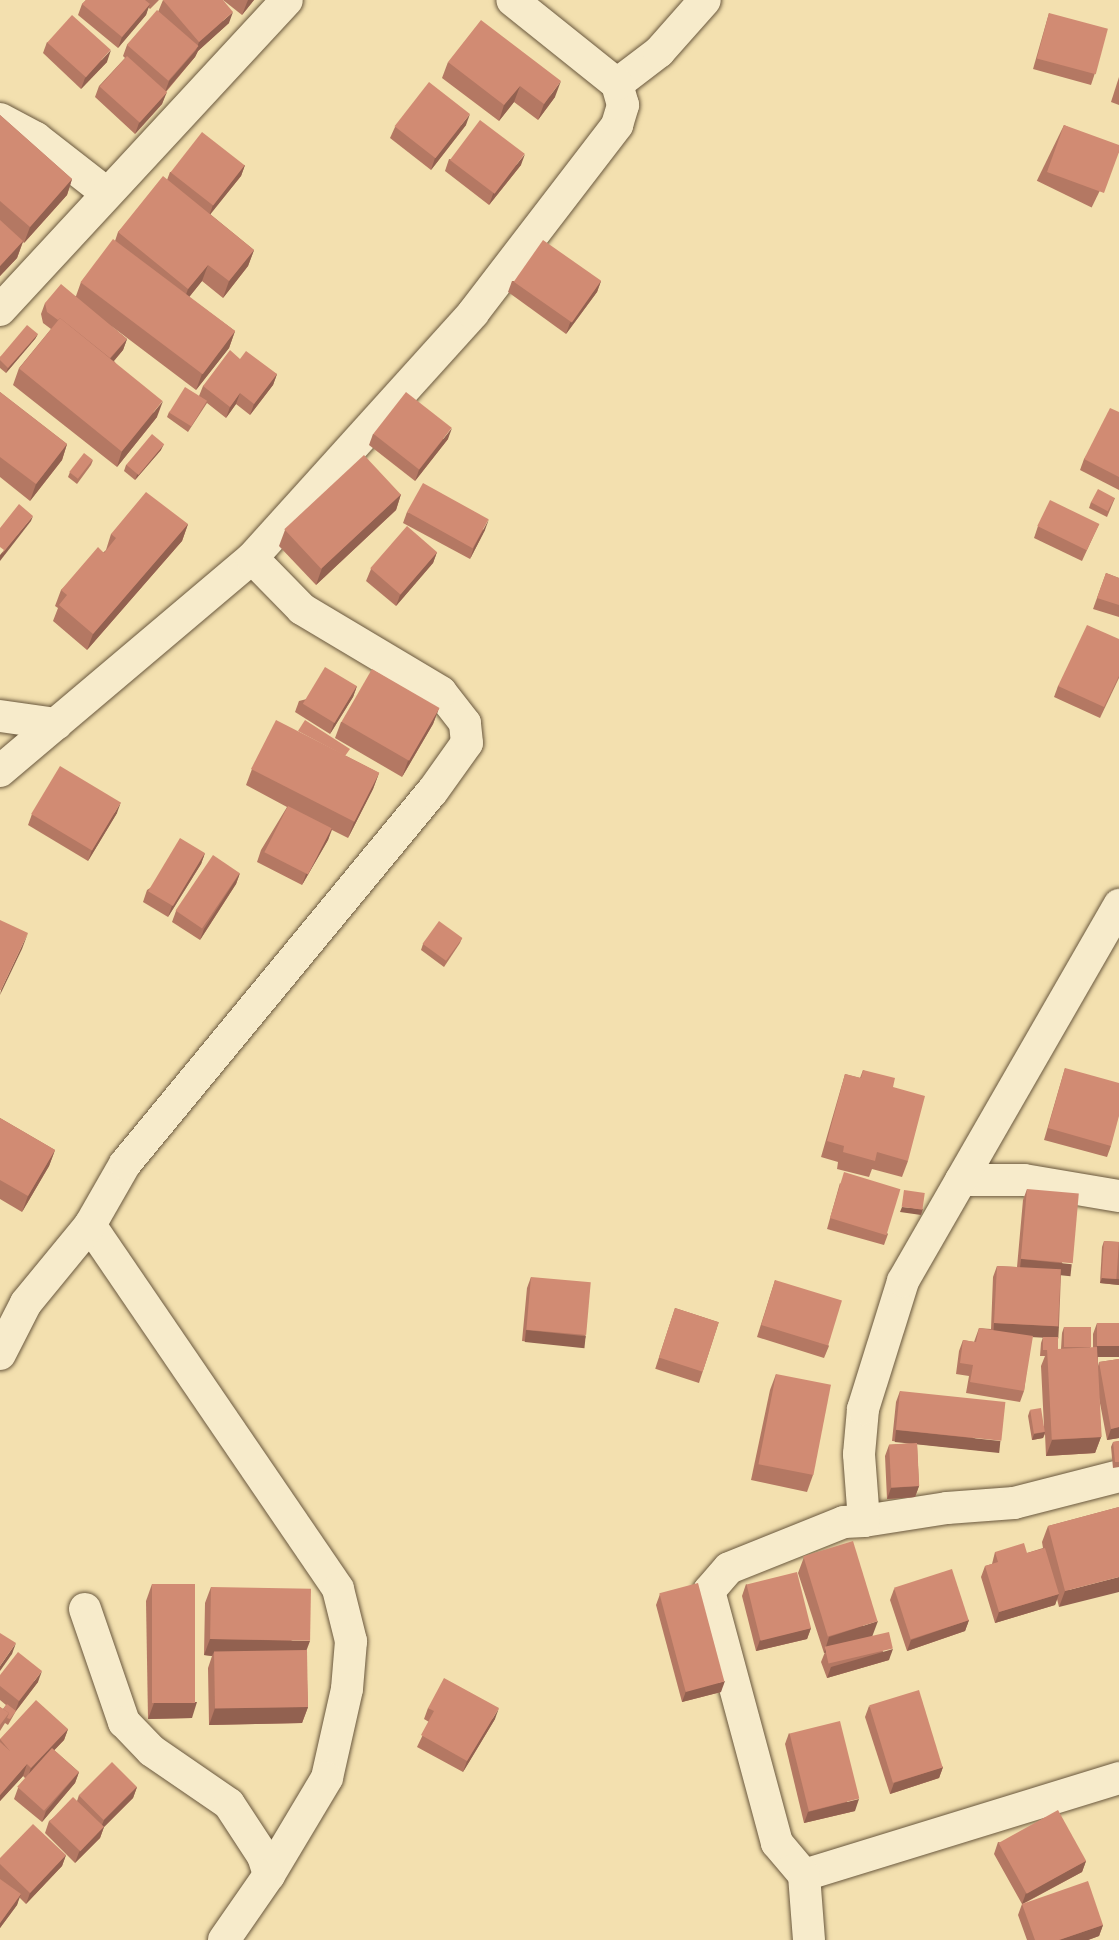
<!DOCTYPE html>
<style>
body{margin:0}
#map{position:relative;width:1119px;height:1940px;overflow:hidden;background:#f3e0af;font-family:"IM FELL DW Pica",serif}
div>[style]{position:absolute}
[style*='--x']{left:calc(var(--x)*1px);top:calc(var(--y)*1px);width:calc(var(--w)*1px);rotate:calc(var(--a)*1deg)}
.roads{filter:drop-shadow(0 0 2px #6a583e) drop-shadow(0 0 2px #6a583e)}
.street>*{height:32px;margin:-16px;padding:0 16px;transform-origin:16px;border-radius:16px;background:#f7ebcb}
.wall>*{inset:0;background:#b47863;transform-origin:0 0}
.shaded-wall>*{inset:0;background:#926150;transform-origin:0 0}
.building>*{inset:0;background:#d18b73;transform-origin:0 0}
span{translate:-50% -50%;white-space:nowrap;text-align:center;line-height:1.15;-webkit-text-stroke:9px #f7ebcb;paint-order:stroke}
</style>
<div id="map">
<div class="roads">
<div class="street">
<div style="--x:617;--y:84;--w:53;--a:-37.3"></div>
<div style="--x:659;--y:52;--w:69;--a:-48.5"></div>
<div style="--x:0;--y:119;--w:41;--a:27.8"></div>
<div style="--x:36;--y:138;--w:88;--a:38"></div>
<div style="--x:0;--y:310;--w:422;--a:-47.2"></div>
<div style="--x:0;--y:716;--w:57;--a:8.1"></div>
<div style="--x:0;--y:771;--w:330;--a:-40.2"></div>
<div style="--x:252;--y:558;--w:330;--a:-47.9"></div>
<div style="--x:473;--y:313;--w:237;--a:-52.5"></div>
<div style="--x:617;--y:125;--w:21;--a:-73"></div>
<div style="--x:623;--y:105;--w:22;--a:-106"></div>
<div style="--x:617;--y:84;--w:134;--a:-141.3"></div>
<div style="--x:961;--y:1180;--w:63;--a:0"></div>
<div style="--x:1024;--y:1180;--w:96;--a:9.6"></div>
<div style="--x:90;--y:1225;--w:440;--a:55.7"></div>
<div style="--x:338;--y:1589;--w:54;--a:76"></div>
<div style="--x:351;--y:1641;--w:48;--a:94.8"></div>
<div style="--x:347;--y:1689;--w:91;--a:102.7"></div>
<div style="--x:327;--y:1778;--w:113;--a:120.9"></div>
<div style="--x:0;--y:1354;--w:57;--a:-63"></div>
<div style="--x:26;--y:1303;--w:101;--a:-50.6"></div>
<div style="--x:90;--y:1225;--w:70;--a:-60.2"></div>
<div style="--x:125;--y:1164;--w:482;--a:-50.5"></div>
<div style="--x:432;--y:792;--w:60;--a:-54.5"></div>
<div style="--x:467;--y:743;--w:20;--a:-96"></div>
<div style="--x:465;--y:723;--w:39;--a:-128"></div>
<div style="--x:441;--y:692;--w:162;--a:-149.2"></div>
<div style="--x:302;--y:609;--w:71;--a:-134.4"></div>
<div style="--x:864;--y:1521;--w:84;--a:-8.9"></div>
<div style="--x:947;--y:1508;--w:67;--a:-4.3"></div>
<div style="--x:1014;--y:1503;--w:108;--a:-14.4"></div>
<div style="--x:85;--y:1609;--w:120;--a:71"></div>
<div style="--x:124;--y:1722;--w:40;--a:46"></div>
<div style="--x:152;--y:1751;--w:93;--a:34.5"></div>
<div style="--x:229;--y:1804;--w:62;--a:56.8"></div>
<div style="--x:263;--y:1856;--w:20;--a:72"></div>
<div style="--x:269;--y:1875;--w:79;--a:124.7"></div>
<div style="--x:804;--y:1875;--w:330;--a:-17.1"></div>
<div style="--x:809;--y:1940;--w:65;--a:-94.4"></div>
<div style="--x:804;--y:1875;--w:42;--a:-130.2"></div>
<div style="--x:777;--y:1843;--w:261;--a:-105.1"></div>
<div style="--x:709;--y:1591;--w:30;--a:-49"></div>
<div style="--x:729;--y:1568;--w:124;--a:-21.8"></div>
<div style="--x:844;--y:1522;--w:20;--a:-3"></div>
<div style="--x:864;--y:1521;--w:67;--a:-94.3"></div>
<div style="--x:859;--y:1454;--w:45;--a:-84.9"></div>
<div style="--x:863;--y:1409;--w:134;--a:-72.6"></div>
<div style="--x:903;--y:1281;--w:434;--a:-60.1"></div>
</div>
</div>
<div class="wall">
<div style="clip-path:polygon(86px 0,159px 0,150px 9px,148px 7px,146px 15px,118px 48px,78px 15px,82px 4px)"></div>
<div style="clip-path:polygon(163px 0,229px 23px,198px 51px,195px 57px,166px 92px,162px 104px,135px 134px,95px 97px,99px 86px,125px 58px,123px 56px,127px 45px,158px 12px)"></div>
<div style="clip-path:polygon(223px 0,254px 0,242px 15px)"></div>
<div style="clip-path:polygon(1049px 13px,1095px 73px,1091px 85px,1033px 69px)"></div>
<div style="clip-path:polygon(47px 42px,107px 62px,81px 89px,43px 53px)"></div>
<div style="clip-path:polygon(448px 62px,555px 97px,538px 120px,514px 102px,499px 121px,442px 78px)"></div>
<div style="clip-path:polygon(1119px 77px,1119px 105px,1111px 102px)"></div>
<div style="clip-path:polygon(0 115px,72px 179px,67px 195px,24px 243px,23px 242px,17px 258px,0 276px)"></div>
<div style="clip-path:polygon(466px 125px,431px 170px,390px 138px,395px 127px)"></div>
<div style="left:1064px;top:125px;width:61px;height:62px;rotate:26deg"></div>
<div style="clip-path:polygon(449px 159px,521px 165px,489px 205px,445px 171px)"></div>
<div style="clip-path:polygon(245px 165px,241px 176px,210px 214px,254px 250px,248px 266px,223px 298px,202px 281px,189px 297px,235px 331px,229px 348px,196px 390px,110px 325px,127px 339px,123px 350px,114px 361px,157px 417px,117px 467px,13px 385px,19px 368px,51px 329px,43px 323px,41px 314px,45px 303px,76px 296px,81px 282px,115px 241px,118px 232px,167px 180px,170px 172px)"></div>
<div style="clip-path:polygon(512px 281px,601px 281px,597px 292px,566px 334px,508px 292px)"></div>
<div style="clip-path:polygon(38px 334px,35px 339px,6px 373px,0 368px,0 357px)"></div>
<div style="clip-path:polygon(240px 359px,277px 374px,273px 385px,250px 415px,236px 404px,226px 418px,207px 403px,188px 432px,167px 417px,169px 412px,199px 396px,203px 386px)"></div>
<div style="clip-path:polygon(0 392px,67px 444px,62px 460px,30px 501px,0 477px)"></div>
<div style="clip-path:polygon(1119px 412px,1119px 490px,1080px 470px,1084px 459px)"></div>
<div style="clip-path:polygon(373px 434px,448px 439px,415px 481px,369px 445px)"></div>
<div style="clip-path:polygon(161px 450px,135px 480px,124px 471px,126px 465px)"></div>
<div style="clip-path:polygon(93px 460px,91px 465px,77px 484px,68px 477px,70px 472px)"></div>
<div style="clip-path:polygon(401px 494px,396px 510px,316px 585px,279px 546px,285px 530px)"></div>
<div style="clip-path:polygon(1115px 498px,1107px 517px,1089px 508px,1091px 502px)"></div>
<div style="clip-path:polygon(407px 512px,485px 530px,470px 559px,403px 523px)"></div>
<div style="clip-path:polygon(188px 524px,182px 541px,87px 650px,53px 621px,58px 608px,55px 606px,61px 590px,106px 550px,111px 534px)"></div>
<div style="clip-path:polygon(1099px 524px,1082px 561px,1034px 538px,1038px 526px)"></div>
<div style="clip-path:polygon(437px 552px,433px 563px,396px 606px,366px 581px,371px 569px)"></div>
<div style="clip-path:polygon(1106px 573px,1119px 578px,1119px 617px,1093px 609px)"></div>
<div style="clip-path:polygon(1119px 639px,1119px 678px,1100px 718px,1054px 697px,1058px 686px)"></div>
<div style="clip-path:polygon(357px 686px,353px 697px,330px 734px,295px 712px,299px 701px)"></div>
<div style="clip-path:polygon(439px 708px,433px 724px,402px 777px,335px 738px,341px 722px)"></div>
<div style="clip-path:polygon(346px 756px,379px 773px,373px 789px,348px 838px,332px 830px,328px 840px,302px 885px,257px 862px,261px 850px,287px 807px,246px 785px,252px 769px)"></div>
<div style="clip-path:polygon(117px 813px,88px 861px,28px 825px,32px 814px)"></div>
<div style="clip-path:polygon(205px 853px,201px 864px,168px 917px,143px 902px,147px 890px)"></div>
<div style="clip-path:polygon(240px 873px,236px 884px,200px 940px,172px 922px,176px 911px)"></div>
<div style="clip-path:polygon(462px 938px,460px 943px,444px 967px,421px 950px,423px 944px)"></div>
<div style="clip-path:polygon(1065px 1068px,1111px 1146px,1107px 1157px,1044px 1140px)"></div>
<div style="clip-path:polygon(863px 1070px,893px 1087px,908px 1161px,902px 1177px,872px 1169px,869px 1177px,837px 1169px,838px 1162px,821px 1157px,845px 1074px,860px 1078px)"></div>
<div style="clip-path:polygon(0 1118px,55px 1150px,49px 1166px,22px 1212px,0 1199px)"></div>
<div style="clip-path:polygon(840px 1183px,888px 1234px,884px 1245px,827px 1229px)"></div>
<div style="clip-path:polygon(1027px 1189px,1068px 1275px,1061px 1274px,1059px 1326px,1055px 1337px,1031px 1336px,1024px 1391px,1020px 1402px,966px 1393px,969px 1376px,956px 1374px,959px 1351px,963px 1340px,974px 1342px,979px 1328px,991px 1329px,993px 1277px,997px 1266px,1017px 1267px,1023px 1200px)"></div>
<div style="clip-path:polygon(1104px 1241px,1119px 1242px,1119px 1285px,1100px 1283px,1102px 1247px)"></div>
<div style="clip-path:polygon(531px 1277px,586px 1336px,582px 1347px,522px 1341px,527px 1288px)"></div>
<div style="clip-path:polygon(775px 1280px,829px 1346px,824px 1358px,757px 1337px)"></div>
<div style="left:675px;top:1308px;width:46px;height:64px;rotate:18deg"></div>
<div style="clip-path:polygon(1097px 1323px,1119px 1357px,1098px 1357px,1098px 1366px,1099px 1362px,1119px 1359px,1119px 1438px,1107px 1440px,1099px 1398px,1101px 1437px,1095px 1453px,1046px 1456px,1045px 1434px,1043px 1438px,1032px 1440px,1028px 1416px,1030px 1410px,1044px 1427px,1041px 1366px,1045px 1356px,1040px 1356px,1041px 1343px,1043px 1337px,1058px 1349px,1061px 1349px,1062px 1333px,1064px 1327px,1091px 1348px,1093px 1348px,1093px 1334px)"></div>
<div style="clip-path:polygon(776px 1374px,813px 1475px,807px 1492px,751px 1480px,770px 1390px)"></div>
<div style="clip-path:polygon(900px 1391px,996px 1452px,917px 1444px,919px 1486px,915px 1497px,887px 1499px,885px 1456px,889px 1445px,914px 1443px,892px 1441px,896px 1402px)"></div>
<div style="clip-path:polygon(1119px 1441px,1119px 1467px,1113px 1468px,1111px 1447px,1113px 1442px)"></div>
<div style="clip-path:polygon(1119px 1507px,1059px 1607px,1057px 1599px,1055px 1605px,995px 1623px,981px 1577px,985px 1566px,992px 1564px,995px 1552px,1027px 1553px,1043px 1548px,1042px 1542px,1048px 1526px)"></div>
<div style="clip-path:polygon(804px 1557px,873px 1637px,889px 1660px,827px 1678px,821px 1662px,825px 1652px,824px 1653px,798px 1573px)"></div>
<div style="clip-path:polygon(152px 1584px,192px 1718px,148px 1719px,146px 1601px)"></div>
<div style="clip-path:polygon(746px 1584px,811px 1628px,807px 1639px,756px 1651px,742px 1596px)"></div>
<div style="clip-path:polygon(211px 1587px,306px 1650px,308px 1707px,302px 1723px,209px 1725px,208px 1668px,212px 1656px,204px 1655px,205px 1603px)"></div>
<div style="clip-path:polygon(894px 1589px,969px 1620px,965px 1631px,907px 1651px,890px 1600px)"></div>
<div style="clip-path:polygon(660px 1594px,721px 1692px,682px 1702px,656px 1605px)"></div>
<div style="clip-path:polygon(0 1675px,38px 1682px,16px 1711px,8px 1725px,5px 1723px,0 1731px,0 1707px,3px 1709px,6px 1705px,0 1700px)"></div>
<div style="clip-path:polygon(869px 1706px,943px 1767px,939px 1778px,890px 1794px,865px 1717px)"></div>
<div style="clip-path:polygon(428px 1708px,495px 1719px,463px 1772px,417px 1747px,429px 1722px,424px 1719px)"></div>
<div style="clip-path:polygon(68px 1729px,64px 1740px,54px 1750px,79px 1772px,75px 1783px,42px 1822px,14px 1799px,18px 1788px,26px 1779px,23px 1776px,0 1801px,0 1739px)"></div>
<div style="clip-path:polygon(789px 1733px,855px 1811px,804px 1823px,785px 1744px)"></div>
<div style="clip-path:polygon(137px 1787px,133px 1798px,104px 1827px,100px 1838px,75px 1863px,45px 1833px,49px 1821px,77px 1801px,79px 1795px)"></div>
<div style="clip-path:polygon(998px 1842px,1086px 1861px,1082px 1872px,1023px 1904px,1103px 1925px,1099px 1936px,1088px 1940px,1027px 1940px,1018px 1915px,1022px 1904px,994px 1854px)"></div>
<div style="clip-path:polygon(66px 1855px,62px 1866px,26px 1904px,19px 1897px,17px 1905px,0 1928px,0 1858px)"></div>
</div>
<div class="shaded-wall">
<div style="clip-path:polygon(248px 0,254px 0,242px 15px)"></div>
<div style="clip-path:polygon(150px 4px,146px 15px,118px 48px,122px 37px)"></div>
<div style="clip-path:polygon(233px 12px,229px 23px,198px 51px,195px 57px,165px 92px,169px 81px,196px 50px,199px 42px)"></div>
<div style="clip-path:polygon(111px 50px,107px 62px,81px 89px,85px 78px)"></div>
<div style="clip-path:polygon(561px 81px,555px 97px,538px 120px,544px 104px)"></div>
<div style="clip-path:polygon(520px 86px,514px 102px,499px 121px,504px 105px)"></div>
<div style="clip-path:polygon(167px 92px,162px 104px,135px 134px,139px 123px)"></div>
<div style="clip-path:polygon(470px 114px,466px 125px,431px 170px,435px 158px)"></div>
<div style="clip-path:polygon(525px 154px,521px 165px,489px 205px,493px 194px)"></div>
<div style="clip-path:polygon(245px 165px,241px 176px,209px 216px,213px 205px)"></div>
<div style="clip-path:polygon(72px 179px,67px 195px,24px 243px,30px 227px)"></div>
<div style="clip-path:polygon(23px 241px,17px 258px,0 276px,0 266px)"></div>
<div style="clip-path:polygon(254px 250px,248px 266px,223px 298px,229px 281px)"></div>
<div style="clip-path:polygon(208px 265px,202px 281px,182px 306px,188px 289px)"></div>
<div style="clip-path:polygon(601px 281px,597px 292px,566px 334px,570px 323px)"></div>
<div style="clip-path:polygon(235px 331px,229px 348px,196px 390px,202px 374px)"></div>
<div style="clip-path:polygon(38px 334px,35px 339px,6px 373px,8px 368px)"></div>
<div style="clip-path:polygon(127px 339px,123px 350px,106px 370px,110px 359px)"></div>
<div style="clip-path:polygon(277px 374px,273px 385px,250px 415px,254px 404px)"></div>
<div style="clip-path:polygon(240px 393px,236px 404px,226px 418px,230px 407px)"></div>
<div style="clip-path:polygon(163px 401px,157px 417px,117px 467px,122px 451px)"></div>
<div style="clip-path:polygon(452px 428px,448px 439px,415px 481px,419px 470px)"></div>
<div style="clip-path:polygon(67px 444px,62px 460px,30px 501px,36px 484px)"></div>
<div style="clip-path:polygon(164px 444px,161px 450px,135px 480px,137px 475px)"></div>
<div style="clip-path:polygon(401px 494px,396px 510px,316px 585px,322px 568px)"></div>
<div style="clip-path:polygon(33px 516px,31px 521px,0 561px,0 555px)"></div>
<div style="clip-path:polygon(489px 519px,485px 530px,470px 559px,474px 547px)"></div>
<div style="clip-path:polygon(188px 524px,182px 541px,87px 650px,93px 634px)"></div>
<div style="clip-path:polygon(437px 552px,433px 563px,396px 606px,400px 595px)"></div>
<div style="clip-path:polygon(357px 686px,353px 697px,330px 734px,334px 723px)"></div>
<div style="clip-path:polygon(439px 708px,433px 724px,402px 777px,408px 761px)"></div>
<div style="clip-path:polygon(379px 773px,373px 789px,348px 838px,354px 822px)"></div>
<div style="clip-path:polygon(121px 802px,117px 813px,88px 861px,92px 850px)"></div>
<div style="clip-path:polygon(332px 828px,328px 840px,302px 885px,306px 874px)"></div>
<div style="clip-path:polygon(205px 853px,201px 864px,168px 917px,172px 906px)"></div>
<div style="clip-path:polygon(240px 873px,236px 884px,200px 940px,204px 929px)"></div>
<div style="clip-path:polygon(28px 933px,22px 949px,0 995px,1px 990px)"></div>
<div style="clip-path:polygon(55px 1150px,49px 1166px,22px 1212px,28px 1196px)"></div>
<div style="clip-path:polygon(902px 1207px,923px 1209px,921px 1215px,900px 1212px)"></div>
<div style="left:1021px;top:1259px;width:51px;height:12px;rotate:6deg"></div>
<div style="clip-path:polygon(1102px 1278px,1119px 1279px,1119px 1285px,1100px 1283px)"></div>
<div style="left:994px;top:1323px;width:65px;height:12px;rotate:3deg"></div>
<div style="left:526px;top:1330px;width:60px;height:12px;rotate:6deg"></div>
<div style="clip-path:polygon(1097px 1346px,1119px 1346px,1119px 1357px,1093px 1357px)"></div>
<div style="clip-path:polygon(1119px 1427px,1119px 1438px,1107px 1440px,1111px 1429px)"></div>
<div style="left:896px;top:1430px;width:105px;height:12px;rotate:6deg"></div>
<div style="clip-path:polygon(1045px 1432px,1043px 1438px,1032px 1440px,1034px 1434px)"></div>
<div style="clip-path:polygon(1101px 1437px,1095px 1453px,1046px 1456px,1052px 1440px)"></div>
<div style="clip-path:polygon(919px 1486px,915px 1497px,887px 1499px,891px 1488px)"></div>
<div style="clip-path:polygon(1119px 1577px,1119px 1592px,1059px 1607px,1065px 1591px)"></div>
<div style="clip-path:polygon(1059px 1594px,1055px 1605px,995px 1623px,999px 1612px)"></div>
<div style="clip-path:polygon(969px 1620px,965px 1631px,907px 1651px,911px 1640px)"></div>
<div style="clip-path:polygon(878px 1621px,872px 1637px,824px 1653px,829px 1637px)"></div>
<div style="clip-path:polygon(811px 1628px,807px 1639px,756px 1651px,760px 1640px)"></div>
<div style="clip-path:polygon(210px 1639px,310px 1641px,304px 1657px,214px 1652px,212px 1656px,204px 1655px)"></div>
<div style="clip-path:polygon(16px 1643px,12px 1654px,0 1671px,0 1666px)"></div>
<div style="clip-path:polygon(893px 1649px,889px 1660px,827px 1678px,831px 1667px)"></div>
<div style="clip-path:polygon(42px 1671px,38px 1682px,15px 1712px,19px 1701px)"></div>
<div style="clip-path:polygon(725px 1681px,721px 1692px,682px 1702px,686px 1691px)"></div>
<div style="clip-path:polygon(197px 1702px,192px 1718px,148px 1719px,154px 1703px)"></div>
<div style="clip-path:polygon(308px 1707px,302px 1723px,209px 1725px,215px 1708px)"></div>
<div style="clip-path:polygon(499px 1708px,495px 1719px,463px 1772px,467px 1761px)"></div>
<div style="clip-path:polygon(68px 1729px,64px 1740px,27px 1779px,31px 1768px)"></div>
<div style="clip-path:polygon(27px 1764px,23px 1776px,0 1801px,0 1795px)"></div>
<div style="clip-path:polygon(943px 1767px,939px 1778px,890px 1794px,894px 1783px)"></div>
<div style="clip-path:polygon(79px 1772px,75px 1783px,42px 1822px,46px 1811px)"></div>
<div style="clip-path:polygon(137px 1787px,133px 1798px,104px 1827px,100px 1838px,75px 1863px,79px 1852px,100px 1830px,104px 1820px)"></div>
<div style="clip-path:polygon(859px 1799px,855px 1811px,804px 1823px,808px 1812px)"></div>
<div style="clip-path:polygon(66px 1855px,62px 1866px,26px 1904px,30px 1893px)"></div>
<div style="clip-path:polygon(1086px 1861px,1082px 1872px,1022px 1904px,1026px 1893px)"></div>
<div style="clip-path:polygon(21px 1894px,17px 1905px,0 1928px,0 1923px)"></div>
<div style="clip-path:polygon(1103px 1925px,1099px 1936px,1088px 1940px,1059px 1940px)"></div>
</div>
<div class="building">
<div style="clip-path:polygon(86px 0,145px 0,150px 4px,122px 37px,82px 4px)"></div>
<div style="clip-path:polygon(163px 0,223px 0,233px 12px,199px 42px)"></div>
<div style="left:157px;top:10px;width:55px;height:46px;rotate:41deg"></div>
<div style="left:1049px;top:13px;width:61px;height:47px;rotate:15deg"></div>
<div style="left:72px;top:15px;width:52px;height:37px;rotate:42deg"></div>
<div style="clip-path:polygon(481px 20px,561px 81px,544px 104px,520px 86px,504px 105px,448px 62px)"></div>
<div style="left:127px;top:56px;width:54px;height:41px;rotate:42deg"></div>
<div style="left:429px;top:82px;width:52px;height:56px;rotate:38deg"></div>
<div style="clip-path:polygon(0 115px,72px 179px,30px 227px,0 201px)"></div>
<div style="left:480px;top:120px;width:56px;height:50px;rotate:37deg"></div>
<div style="clip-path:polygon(1064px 125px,1119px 145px,1119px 152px,1104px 193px,1047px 172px)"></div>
<div style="left:202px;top:132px;width:54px;height:51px;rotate:38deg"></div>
<div style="clip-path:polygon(163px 176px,254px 250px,229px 281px,208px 265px,188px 289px,118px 232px)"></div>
<div style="clip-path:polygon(0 220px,23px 241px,0 266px)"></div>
<div style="left:113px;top:239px;width:153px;height:54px;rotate:37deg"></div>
<div style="left:543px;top:240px;width:71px;height:51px;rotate:35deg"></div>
<div style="clip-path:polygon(61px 284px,127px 339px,110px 358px,60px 318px,58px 320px,47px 312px,45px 303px)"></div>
<div style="left:60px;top:318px;width:132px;height:65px;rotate:39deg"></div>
<div style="clip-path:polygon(27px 325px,38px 334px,8px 368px,0 360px,0 357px)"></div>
<div style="clip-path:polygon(230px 350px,240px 359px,246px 351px,277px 374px,254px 404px,240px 393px,230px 407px,203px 386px)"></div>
<div style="left:185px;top:387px;width:26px;height:30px;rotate:32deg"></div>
<div style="clip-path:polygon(0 392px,67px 444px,36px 484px,0 457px)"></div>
<div style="left:406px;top:392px;width:58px;height:53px;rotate:38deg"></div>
<div style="clip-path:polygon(1110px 408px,1119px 412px,1119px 477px,1084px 459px)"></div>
<div style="left:152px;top:434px;width:16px;height:40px;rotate:40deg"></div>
<div style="left:84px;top:453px;width:11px;height:24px;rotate:38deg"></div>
<div style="left:364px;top:455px;width:54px;height:109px;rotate:47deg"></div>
<div style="left:423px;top:483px;width:75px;height:33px;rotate:29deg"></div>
<div style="left:1098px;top:489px;width:19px;height:15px;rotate:28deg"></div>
<div style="clip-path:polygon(146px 492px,188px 524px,93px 634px,59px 605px,67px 595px,61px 590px,98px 547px,104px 553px,116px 538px,111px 534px)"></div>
<div style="left:1050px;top:500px;width:55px;height:29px;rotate:26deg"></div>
<div style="clip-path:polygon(19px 504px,33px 516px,2px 554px,4px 550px,0 547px,0 528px)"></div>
<div style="left:407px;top:526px;width:40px;height:56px;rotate:41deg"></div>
<div style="clip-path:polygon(1106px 573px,1119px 578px,1119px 605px,1097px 598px)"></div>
<div style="clip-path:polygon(1087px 625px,1119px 639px,1119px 676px,1104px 707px,1058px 686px)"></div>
<div style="left:325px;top:667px;width:37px;height:43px;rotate:31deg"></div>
<div style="left:372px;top:669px;width:78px;height:61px;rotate:30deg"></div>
<div style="left:276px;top:720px;width:116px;height:55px;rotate:27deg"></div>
<div style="clip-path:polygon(305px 720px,350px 749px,345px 756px,298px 731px)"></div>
<div style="left:60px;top:766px;width:71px;height:56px;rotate:31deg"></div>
<div style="left:288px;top:806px;width:49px;height:52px;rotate:27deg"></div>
<div style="left:180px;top:838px;width:29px;height:62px;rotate:31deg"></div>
<div style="left:213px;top:855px;width:32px;height:67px;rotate:34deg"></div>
<div style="clip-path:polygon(0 920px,28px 933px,1px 990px,0 990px)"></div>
<div style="left:439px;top:921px;width:29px;height:28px;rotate:36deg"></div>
<div style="clip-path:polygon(1065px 1068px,1119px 1083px,1119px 1116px,1111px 1146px,1048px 1128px)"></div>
<div style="clip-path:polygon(863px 1070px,895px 1078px,893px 1087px,925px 1096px,908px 1161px,877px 1152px,875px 1161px,843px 1152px,844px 1146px,827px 1141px,845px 1074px,861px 1078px)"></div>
<div style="clip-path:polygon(0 1118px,55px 1150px,28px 1196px,0 1180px)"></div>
<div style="left:844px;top:1172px;width:59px;height:48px;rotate:17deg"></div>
<div style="left:1027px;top:1189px;width:52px;height:70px;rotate:5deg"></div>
<div style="left:904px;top:1190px;width:21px;height:17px;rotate:8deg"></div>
<div style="left:1104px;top:1241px;width:15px;height:37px;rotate:4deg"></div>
<div style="left:997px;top:1266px;width:64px;height:57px;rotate:3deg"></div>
<div style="left:531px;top:1277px;width:60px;height:53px;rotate:5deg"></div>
<div style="left:775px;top:1280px;width:70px;height:47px;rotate:17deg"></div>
<div style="left:675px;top:1308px;width:46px;height:52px;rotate:18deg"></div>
<div style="left:1097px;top:1323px;width:22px;height:23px"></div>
<div style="left:1064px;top:1327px;width:27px;height:20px"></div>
<div style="clip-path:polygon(979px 1328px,1033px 1336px,1024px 1391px,970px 1382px,973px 1365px,960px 1363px,963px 1340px,976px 1342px)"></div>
<div style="left:1043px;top:1337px;width:15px;height:13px"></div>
<div style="left:1097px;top:1347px;width:90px;height:50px;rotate:87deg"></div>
<div style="clip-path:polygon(1119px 1359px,1119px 1427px,1111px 1429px,1099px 1362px)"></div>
<div style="left:776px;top:1374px;width:56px;height:92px;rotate:11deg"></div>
<div style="left:900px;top:1391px;width:106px;height:39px;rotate:6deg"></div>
<div style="left:1041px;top:1408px;width:24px;height:11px;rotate:81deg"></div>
<div style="clip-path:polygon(1119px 1441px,1119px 1462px,1115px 1462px,1113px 1442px)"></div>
<div style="left:917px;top:1443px;width:43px;height:28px;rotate:87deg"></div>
<div style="clip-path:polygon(1119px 1507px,1119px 1577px,1065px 1591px,1048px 1526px)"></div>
<div style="left:853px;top:1541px;width:84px;height:52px;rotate:73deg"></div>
<div style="clip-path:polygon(1024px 1543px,1027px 1553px,1045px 1548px,1059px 1594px,999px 1612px,985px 1566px,998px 1562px,995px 1552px)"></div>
<div style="left:952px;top:1569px;width:54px;height:61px;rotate:72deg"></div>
<div style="left:797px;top:1572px;width:58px;height:52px;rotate:76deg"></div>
<div style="left:698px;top:1583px;width:102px;height:40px;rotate:75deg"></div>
<div style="left:152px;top:1584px;width:43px;height:119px"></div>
<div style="left:211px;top:1587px;width:100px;height:52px;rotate:1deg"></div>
<div style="left:889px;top:1632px;width:17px;height:66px;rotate:77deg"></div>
<div style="clip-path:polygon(0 1633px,16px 1643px,0 1666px)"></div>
<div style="left:307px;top:1650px;width:57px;height:93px;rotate:89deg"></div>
<div style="clip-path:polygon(18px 1652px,42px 1671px,19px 1701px,0 1686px,0 1675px)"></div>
<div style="clip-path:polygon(444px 1678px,499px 1708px,467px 1761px,421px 1735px,434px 1711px,428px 1708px)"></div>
<div style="left:919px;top:1690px;width:81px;height:52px;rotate:73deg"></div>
<div style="clip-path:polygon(36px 1700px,68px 1729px,31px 1768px,27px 1764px,0 1795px,0 1742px,10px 1751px,0 1739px)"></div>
<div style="clip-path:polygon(7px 1704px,16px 1711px,10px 1719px,7px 1718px,9px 1713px,3px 1709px)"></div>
<div style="clip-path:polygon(0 1707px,9px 1713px,0 1725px)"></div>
<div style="left:840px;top:1721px;width:80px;height:52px;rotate:76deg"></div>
<div style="left:52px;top:1748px;width:36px;height:52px;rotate:42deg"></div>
<div style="left:112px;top:1762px;width:35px;height:47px;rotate:45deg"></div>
<div style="left:73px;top:1797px;width:43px;height:34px;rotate:44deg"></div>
<div style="left:1058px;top:1810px;width:58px;height:68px;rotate:61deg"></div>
<div style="clip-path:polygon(33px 1824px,66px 1855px,30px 1893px,0 1864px,0 1858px)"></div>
<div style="clip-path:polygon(0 1879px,21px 1894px,0 1923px)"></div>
<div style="clip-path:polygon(1088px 1881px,1103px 1925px,1059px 1940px,1035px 1940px,1022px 1904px)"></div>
</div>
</div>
